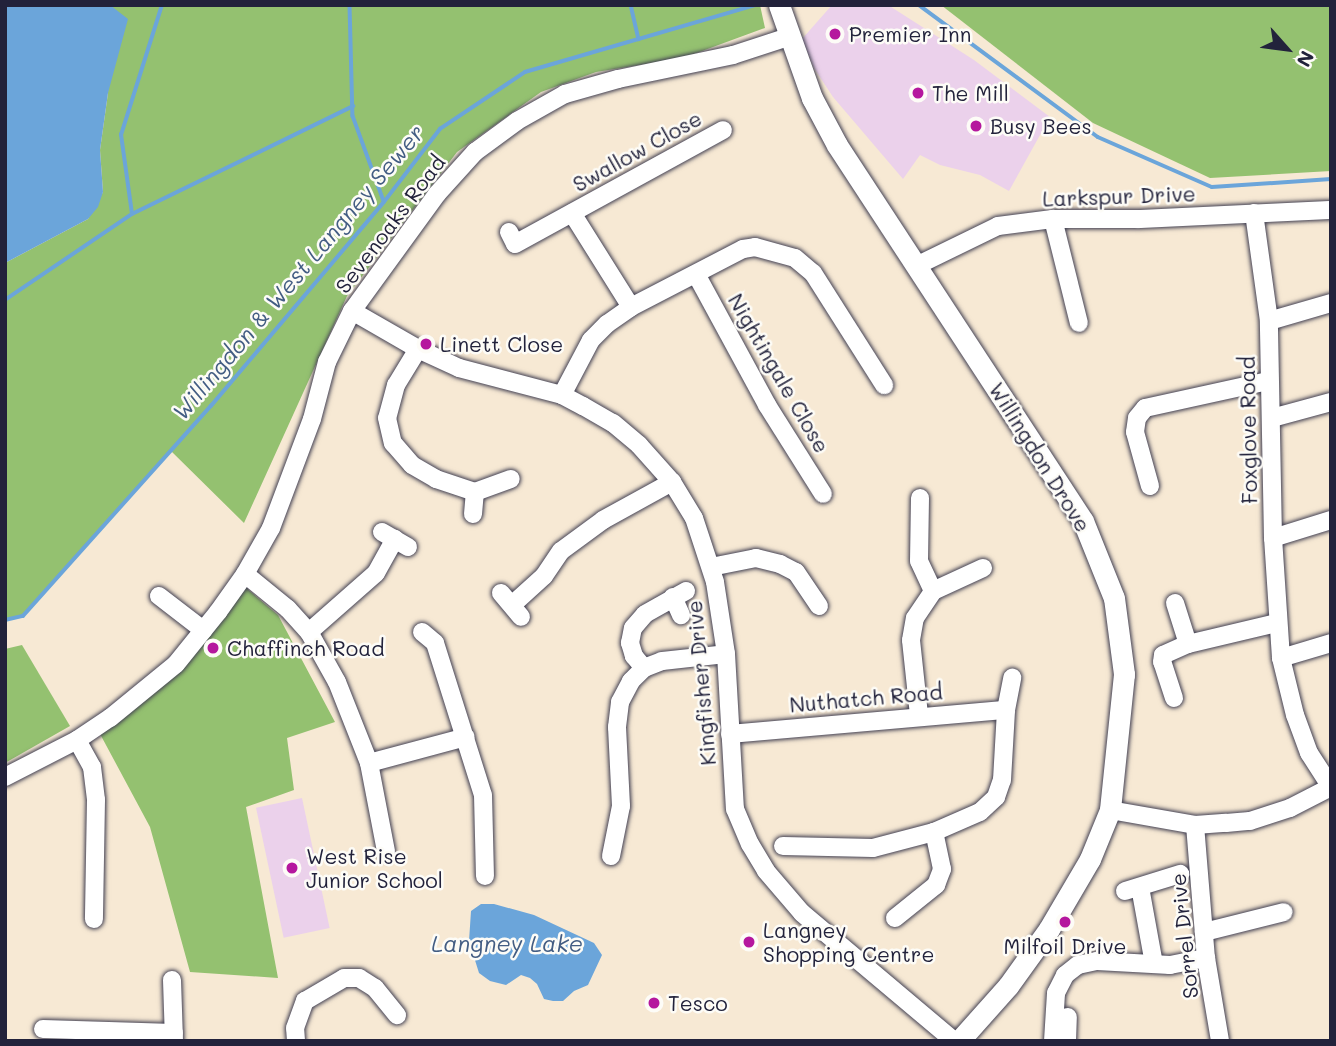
<!DOCTYPE html>
<style>
body{margin:0}
#map{position:relative;width:1336px;height:1046px;overflow:hidden;background:#f7e9d4;font-family:Mali,sans-serif}
div>[style]{position:absolute}
[style*='--x']{left:calc(var(--x)*1px);top:calc(var(--y)*1px);width:calc(var(--w)*1px);rotate:calc(var(--a)*1deg)}
.built>*{inset:0;background:#ebd1eb;transform-origin:0 0}
.green>*{inset:0;background:#94c170}
.water>*{inset:0;background:#6ba5da}
.stream>*{height:3.5px;margin:-1.75px;padding:0 1.75px;transform-origin:1.75px;border-radius:1.75px;background:#6ba5da}
.roads{filter:drop-shadow(0 0 2px #424052) drop-shadow(0 0 2px #424052)}
.minor>*{height:18px;margin:-9px;padding:0 9px;transform-origin:9px;border-radius:9px;background:#fff}
.major>*{height:21px;margin:-10.5px;padding:0 10.5px;transform-origin:10.5px;border-radius:10.5px;background:#fff}
.dots>*{width:19px;height:19px;translate:-50% -50%;box-sizing:border-box;border:4px solid #fdfcf7;border-radius:50%}
span{translate:-50% -50%;white-space:nowrap;text-align:center;line-height:1.15;-webkit-text-stroke:5px #fdfcf7;paint-order:stroke}
.poi-label{font-size:21px;color:#22223b}
.left{translate:0 -50%;text-align:left}
.street-label{font-size:21px;color:#22223b}
.water-label{font-size:23px;color:#435d83;font-style:italic}
.frame{position:absolute;inset:0;border:7px solid #22223b;pointer-events:none}
.north{position:absolute;left:1252px;top:14px;width:70px;height:70px;-webkit-text-stroke:5px #fdfcf7;paint-order:stroke;rotate:118deg;font-size:19px;font-weight:700;line-height:28px;text-align:center;color:#22223b}
.north::after{content:'';display:block;margin:auto;width:24px;height:32px;background:#22223b;clip-path:polygon(50% 0,100% 100%,50% 72%,0 100%)}
</style>
<div id="map">
<div class="built">
<div style="clip-path:polygon(832px 5px,888px 5px,974px 60px,1050px 117px,1009px 191px,980px 175px,940px 165px,920px 155px,903px 179px,833px 97px,814px 68px,802px 39px)"></div>
<div style="left:302px;top:798px;width:133px;height:47px;rotate:78deg"></div>
</div>
<div class="green">
<div style="clip-path:polygon(110px 5px,760px 5px,765px 28px,683px 58px,596px 72px,541px 92px,457px 152px,347px 296px,244px 523px,171px 451px,23px 616px,5px 621px,5px 263px,88px 219px,103px 192px,100px 150px,108px 93px)"></div>
<div style="clip-path:polygon(941px 5px,1331px 5px,1331px 171px,1210px 178px,1093px 123px)"></div>
<div style="clip-path:polygon(245px 587px,278px 615px,335px 722px,287px 738px,294px 790px,246px 807px,278px 978px,190px 972px,150px 827px,99px 732px)"></div>
<div style="clip-path:polygon(22px 645px,70px 726px,5px 763px,5px 649px)"></div>
</div>
<div class="water">
<div style="clip-path:polygon(5px 5px,110px 5px,128px 19px,108px 93px,100px 150px,103px 192px,98px 207px,88px 219px,5px 263px)"></div>
<div style="clip-path:polygon(481px 904px,494px 904px,534px 915px,594px 943px,602px 955px,588px 985px,574px 991px,563px 1001px,553px 1001px,544px 999px,537px 984px,530px 978px,521px 975px,506px 985px,490px 981px,479px 973px,469px 941px,471px 911px)"></div>
</div>
<div class="stream">
<div style="--x:350;--y:5;--w:111;--a:88.5"></div>
<div style="--x:353;--y:116;--w:90;--a:70"></div>
<div style="--x:631;--y:5;--w:35;--a:77"></div>
<div style="--x:919;--y:5;--w:222;--a:36.4"></div>
<div style="--x:1098;--y:137;--w:124;--a:23.7"></div>
<div style="--x:1212;--y:187;--w:119;--a:-3.8"></div>
<div style="--x:132;--y:214;--w:80;--a:-97.9"></div>
<div style="--x:121;--y:135;--w:136;--a:-72.5"></div>
<div style="--x:5;--y:300;--w:153;--a:-34.1"></div>
<div style="--x:132;--y:214;--w:246;--a:-26"></div>
<div style="--x:5;--y:620;--w:18;--a:-13"></div>
<div style="--x:23;--y:616;--w:282;--a:-48.2"></div>
<div style="--x:211;--y:406;--w:267;--a:-49.7"></div>
<div style="--x:384;--y:202;--w:92;--a:-52.5"></div>
<div style="--x:440;--y:129;--w:102;--a:-33.8"></div>
<div style="--x:525;--y:72;--w:241;--a:-16.2"></div>
</div>
<div class="roads">
<div class="minor">
<div style="--x:572;--y:213;--w:111;--a:57.9"></div>
<div style="--x:1053;--y:219;--w:107;--a:76"></div>
<div style="--x:509;--y:232;--w:13;--a:63"></div>
<div style="--x:515;--y:244;--w:237;--a:-28.7"></div>
<div style="--x:918;--y:265;--w:89;--a:-26"></div>
<div style="--x:998;--y:226;--w:55;--a:-7.3"></div>
<div style="--x:1053;--y:219;--w:86;--a:0"></div>
<div style="--x:1139;--y:219;--w:192;--a:-2.7"></div>
<div style="--x:696;--y:274;--w:149;--a:61.5"></div>
<div style="--x:767;--y:405;--w:105;--a:57.8"></div>
<div style="--x:352;--y:311;--w:76;--a:29.9"></div>
<div style="--x:418;--y:349;--w:45;--a:24.9"></div>
<div style="--x:459;--y:368;--w:106;--a:14.7"></div>
<div style="--x:562;--y:395;--w:24;--a:28"></div>
<div style="--x:583;--y:406;--w:34;--a:30"></div>
<div style="--x:613;--y:423;--w:34;--a:40"></div>
<div style="--x:639;--y:445;--w:50;--a:48.3"></div>
<div style="--x:672;--y:482;--w:42;--a:58.6"></div>
<div style="--x:694;--y:518;--w:67;--a:71.8"></div>
<div style="--x:715;--y:582;--w:73;--a:81.3"></div>
<div style="--x:726;--y:654;--w:155;--a:86.7"></div>
<div style="--x:735;--y:809;--w:38;--a:67"></div>
<div style="--x:750;--y:844;--w:31;--a:59"></div>
<div style="--x:766;--y:871;--w:55;--a:49.4"></div>
<div style="--x:802;--y:913;--w:199;--a:40.1"></div>
<div style="--x:1269;--y:321;--w:65;--a:-16.2"></div>
<div style="--x:418;--y:349;--w:42;--a:121.4"></div>
<div style="--x:396;--y:385;--w:34;--a:105"></div>
<div style="--x:387;--y:418;--w:26;--a:77"></div>
<div style="--x:393;--y:443;--w:29;--a:49"></div>
<div style="--x:412;--y:465;--w:28;--a:30"></div>
<div style="--x:436;--y:479;--w:41;--a:18.4"></div>
<div style="--x:475;--y:492;--w:38;--a:-20"></div>
<div style="--x:562;--y:395;--w:62;--a:-62.2"></div>
<div style="--x:591;--y:340;--w:23;--a:-45"></div>
<div style="--x:607;--y:324;--w:29;--a:-35"></div>
<div style="--x:631;--y:307;--w:126;--a:-27.4"></div>
<div style="--x:743;--y:249;--w:12;--a:-9"></div>
<div style="--x:755;--y:247;--w:41;--a:15.4"></div>
<div style="--x:795;--y:258;--w:23;--a:40"></div>
<div style="--x:813;--y:273;--w:133;--a:57.6"></div>
<div style="--x:1272;--y:418;--w:61;--a:-15.2"></div>
<div style="--x:1150;--y:486;--w:56;--a:-105.5"></div>
<div style="--x:1135;--y:432;--w:14;--a:-82"></div>
<div style="--x:1137;--y:418;--w:13;--a:-51"></div>
<div style="--x:1145;--y:408;--w:126;--a:-12.4"></div>
<div style="--x:920;--y:498;--w:63;--a:90.9"></div>
<div style="--x:919;--y:561;--w:33;--a:65"></div>
<div style="--x:473;--y:514;--w:22;--a:-85"></div>
<div style="--x:382;--y:532;--w:30;--a:30"></div>
<div style="--x:1273;--y:538;--w:61;--a:-17.2"></div>
<div style="--x:711;--y:567;--w:46;--a:-11.3"></div>
<div style="--x:756;--y:558;--w:25;--a:14"></div>
<div style="--x:780;--y:564;--w:18;--a:27"></div>
<div style="--x:796;--y:572;--w:41;--a:55.9"></div>
<div style="--x:245;--y:574;--w:55;--a:39.1"></div>
<div style="--x:288;--y:609;--w:31;--a:48"></div>
<div style="--x:309;--y:632;--w:57;--a:60.8"></div>
<div style="--x:337;--y:682;--w:87;--a:68.4"></div>
<div style="--x:369;--y:763;--w:90;--a:79.1"></div>
<div style="--x:501;--y:593;--w:31;--a:50"></div>
<div style="--x:159;--y:596;--w:56;--a:37.7"></div>
<div style="--x:673;--y:597;--w:20;--a:66"></div>
<div style="--x:1175;--y:603;--w:43;--a:72.4"></div>
<div style="--x:512;--y:605;--w:43;--a:-42.2"></div>
<div style="--x:544;--y:576;--w:30;--a:-56"></div>
<div style="--x:561;--y:551;--w:52;--a:-36.4"></div>
<div style="--x:603;--y:520;--w:79;--a:-28.8"></div>
<div style="--x:309;--y:632;--w:89;--a:-41.4"></div>
<div style="--x:376;--y:573;--w:39;--a:-61"></div>
<div style="--x:422;--y:632;--w:17;--a:40"></div>
<div style="--x:435;--y:643;--w:159;--a:72.5"></div>
<div style="--x:483;--y:795;--w:81;--a:88.6"></div>
<div style="--x:1281;--y:658;--w:52;--a:-16.7"></div>
<div style="--x:644;--y:668;--w:16;--a:-130"></div>
<div style="--x:634;--y:656;--w:14;--a:-107"></div>
<div style="--x:630;--y:643;--w:15;--a:-79"></div>
<div style="--x:633;--y:628;--w:18;--a:-49"></div>
<div style="--x:645;--y:614;--w:47;--a:-29.3"></div>
<div style="--x:1174;--y:698;--w:38;--a:-108"></div>
<div style="--x:1162;--y:662;--w:7;--a:-82"></div>
<div style="--x:1163;--y:655;--w:27;--a:-24"></div>
<div style="--x:1188;--y:644;--w:91;--a:-13.3"></div>
<div style="--x:919;--y:715;--w:75;--a:-96.1"></div>
<div style="--x:911;--y:640;--w:22;--a:-80"></div>
<div style="--x:915;--y:618;--w:32;--a:-56"></div>
<div style="--x:933;--y:591;--w:55;--a:-24.7"></div>
<div style="--x:730;--y:734;--w:277;--a:-5"></div>
<div style="--x:77;--y:740;--w:31;--a:61"></div>
<div style="--x:92;--y:767;--w:33;--a:83"></div>
<div style="--x:96;--y:800;--w:119;--a:91"></div>
<div style="--x:369;--y:763;--w:100;--a:-15"></div>
<div style="--x:5;--y:777;--w:81;--a:-27.2"></div>
<div style="--x:77;--y:740;--w:40;--a:-34"></div>
<div style="--x:110;--y:718;--w:85;--a:-39.3"></div>
<div style="--x:176;--y:664;--w:67;--a:-51.1"></div>
<div style="--x:218;--y:612;--w:47;--a:-54.6"></div>
<div style="--x:245;--y:574;--w:53;--a:-60.5"></div>
<div style="--x:271;--y:528;--w:116;--a:-69.4"></div>
<div style="--x:312;--y:419;--w:59;--a:-75.3"></div>
<div style="--x:327;--y:362;--w:57;--a:-63.9"></div>
<div style="--x:352;--y:311;--w:145;--a:-54"></div>
<div style="--x:437;--y:194;--w:57;--a:-47.9"></div>
<div style="--x:475;--y:152;--w:52;--a:-36.4"></div>
<div style="--x:517;--y:121;--w:55;--a:-29.4"></div>
<div style="--x:565;--y:94;--w:55;--a:-15.8"></div>
<div style="--x:618;--y:79;--w:117;--a:-11.8"></div>
<div style="--x:733;--y:55;--w:58;--a:-18.1"></div>
<div style="--x:1110;--y:810;--w:86;--a:10"></div>
<div style="--x:1195;--y:825;--w:31;--a:-4"></div>
<div style="--x:1226;--y:823;--w:24;--a:-5"></div>
<div style="--x:1250;--y:821;--w:42;--a:-18"></div>
<div style="--x:1290;--y:808;--w:46;--a:-27.1"></div>
<div style="--x:1331;--y:787;--w:40;--a:-122.9"></div>
<div style="--x:1309;--y:753;--w:40;--a:-110.2"></div>
<div style="--x:1295;--y:715;--w:59;--a:-103.8"></div>
<div style="--x:1281;--y:658;--w:120;--a:-93.8"></div>
<div style="--x:1273;--y:538;--w:217;--a:-91.1"></div>
<div style="--x:1269;--y:321;--w:109;--a:-97.9"></div>
<div style="--x:1195;--y:825;--w:133;--a:85.3"></div>
<div style="--x:1206;--y:958;--w:84;--a:80.4"></div>
<div style="--x:783;--y:846;--w:90;--a:1.3"></div>
<div style="--x:873;--y:848;--w:63;--a:-14.7"></div>
<div style="--x:934;--y:832;--w:50;--a:-23.5"></div>
<div style="--x:980;--y:812;--w:22;--a:-43"></div>
<div style="--x:996;--y:797;--w:18;--a:-71"></div>
<div style="--x:1002;--y:780;--w:70;--a:-86.7"></div>
<div style="--x:1006;--y:710;--w:33;--a:-79"></div>
<div style="--x:611;--y:856;--w:51;--a:-78.7"></div>
<div style="--x:621;--y:806;--w:79;--a:-92.9"></div>
<div style="--x:617;--y:727;--w:25;--a:-83"></div>
<div style="--x:620;--y:702;--w:24;--a:-62"></div>
<div style="--x:631;--y:681;--w:18;--a:-45"></div>
<div style="--x:644;--y:668;--w:19;--a:-21"></div>
<div style="--x:662;--y:661;--w:64;--a:-6.2"></div>
<div style="--x:1140;--y:887;--w:78;--a:79.7"></div>
<div style="--x:1125;--y:891;--w:58;--a:-17.2"></div>
<div style="--x:895;--y:918;--w:53;--a:-38.8"></div>
<div style="--x:936;--y:885;--w:17;--a:-69"></div>
<div style="--x:942;--y:869;--w:38;--a:-102"></div>
<div style="--x:1204;--y:932;--w:82;--a:-14"></div>
<div style="--x:172;--y:980;--w:61;--a:88.1"></div>
<div style="--x:43;--y:1029;--w:131;--a:1.7"></div>
<div style="--x:296;--y:1041;--w:13;--a:-94"></div>
<div style="--x:295;--y:1028;--w:29;--a:-70"></div>
<div style="--x:305;--y:1001;--w:45;--a:-30.5"></div>
<div style="--x:344;--y:978;--w:15;--a:0"></div>
<div style="--x:359;--y:978;--w:19;--a:32"></div>
<div style="--x:375;--y:988;--w:35;--a:51"></div>
<div style="--x:1053;--y:1041;--w:48;--a:-86.4"></div>
<div style="--x:1056;--y:993;--w:20;--a:-63"></div>
<div style="--x:1065;--y:975;--w:16;--a:-38"></div>
<div style="--x:1078;--y:965;--w:19;--a:-12"></div>
<div style="--x:1097;--y:961;--w:73;--a:3.1"></div>
<div style="--x:1170;--y:965;--w:37;--a:-11"></div>
<div style="--x:1067;--y:1041;--w:24;--a:-88"></div>
</div>
<div class="major">
<div style="--x:779;--y:5;--w:99;--a:70.5"></div>
<div style="--x:812;--y:98;--w:53;--a:62"></div>
<div style="--x:837;--y:145;--w:449;--a:56.8"></div>
<div style="--x:1083;--y:521;--w:83;--a:68.1"></div>
<div style="--x:1114;--y:598;--w:77;--a:82.5"></div>
<div style="--x:1124;--y:674;--w:137;--a:95.9"></div>
<div style="--x:1110;--y:810;--w:53;--a:112.2"></div>
<div style="--x:1090;--y:859;--w:81;--a:120.4"></div>
<div style="--x:1049;--y:929;--w:70;--a:125.7"></div>
<div style="--x:1008;--y:986;--w:74;--a:131.7"></div>
</div>
</div>
<div class="dots">
<div style="left:835px;top:34px;background:#b5179e"></div>
<div style="left:918px;top:93px;background:#b5179e"></div>
<div style="left:976px;top:126px;background:#b5179e"></div>
<div style="left:426px;top:344px;background:#b5179e"></div>
<div style="left:213px;top:648px;background:#b5179e"></div>
<div style="left:292px;top:868px;background:#b5179e"></div>
<div style="left:1065px;top:922px;background:#b5179e"></div>
<div style="left:749px;top:942px;background:#b5179e"></div>
<div style="left:654px;top:1003px;background:#b5179e"></div>
</div>
<div class="poi-label">
<span class="left" style="left:849px;top:34px">Premier Inn</span>
<span class="left" style="left:932px;top:93px">The Mill</span>
<span class="left" style="left:990px;top:126px">Busy Bees</span>
<span class="left" style="left:440px;top:344px">Linett Close</span>
<span class="left" style="left:227px;top:648px">Chaffinch Road</span>
<span class="left" style="left:306px;top:868px">West Rise<br>Junior School</span>
<span class="left" style="left:763px;top:942px">Langney<br>Shopping Centre</span>
<span style="left:1065px;top:946px">Milfoil Drive</span>
<span class="left" style="left:668px;top:1003px">Tesco</span>
</div>
<div class="street-label">
<span style="left:637px;top:151px;rotate:-29deg">Swallow Close</span>
<span style="left:1119px;top:196px;rotate:-2deg">Larkspur Drive</span>
<span style="left:390px;top:224px;rotate:-53deg">Sevenoaks Road</span>
<span style="left:779px;top:373px;rotate:60deg">Nightingale Close</span>
<span style="left:1248px;top:430px;rotate:-91deg">Foxglove Road</span>
<span style="left:1040px;top:457px;rotate:58deg">Willingdon Drove</span>
<span style="left:701px;top:683px;rotate:-95deg">Kingfisher Drive</span>
<span style="left:866px;top:698px;rotate:-5deg">Nuthatch Road</span>
<span style="left:1184px;top:936px;rotate:-96deg">Sorrel Drive</span>
</div>
<div class="water-label">
<span style="left:298px;top:272px;rotate:-50deg">Willingdon &amp; West Langney Sewer</span>
<span style="left:507px;top:943px">Langney Lake</span>
</div>
<div class="frame"></div>
<div class="north">N</div>
</div>
